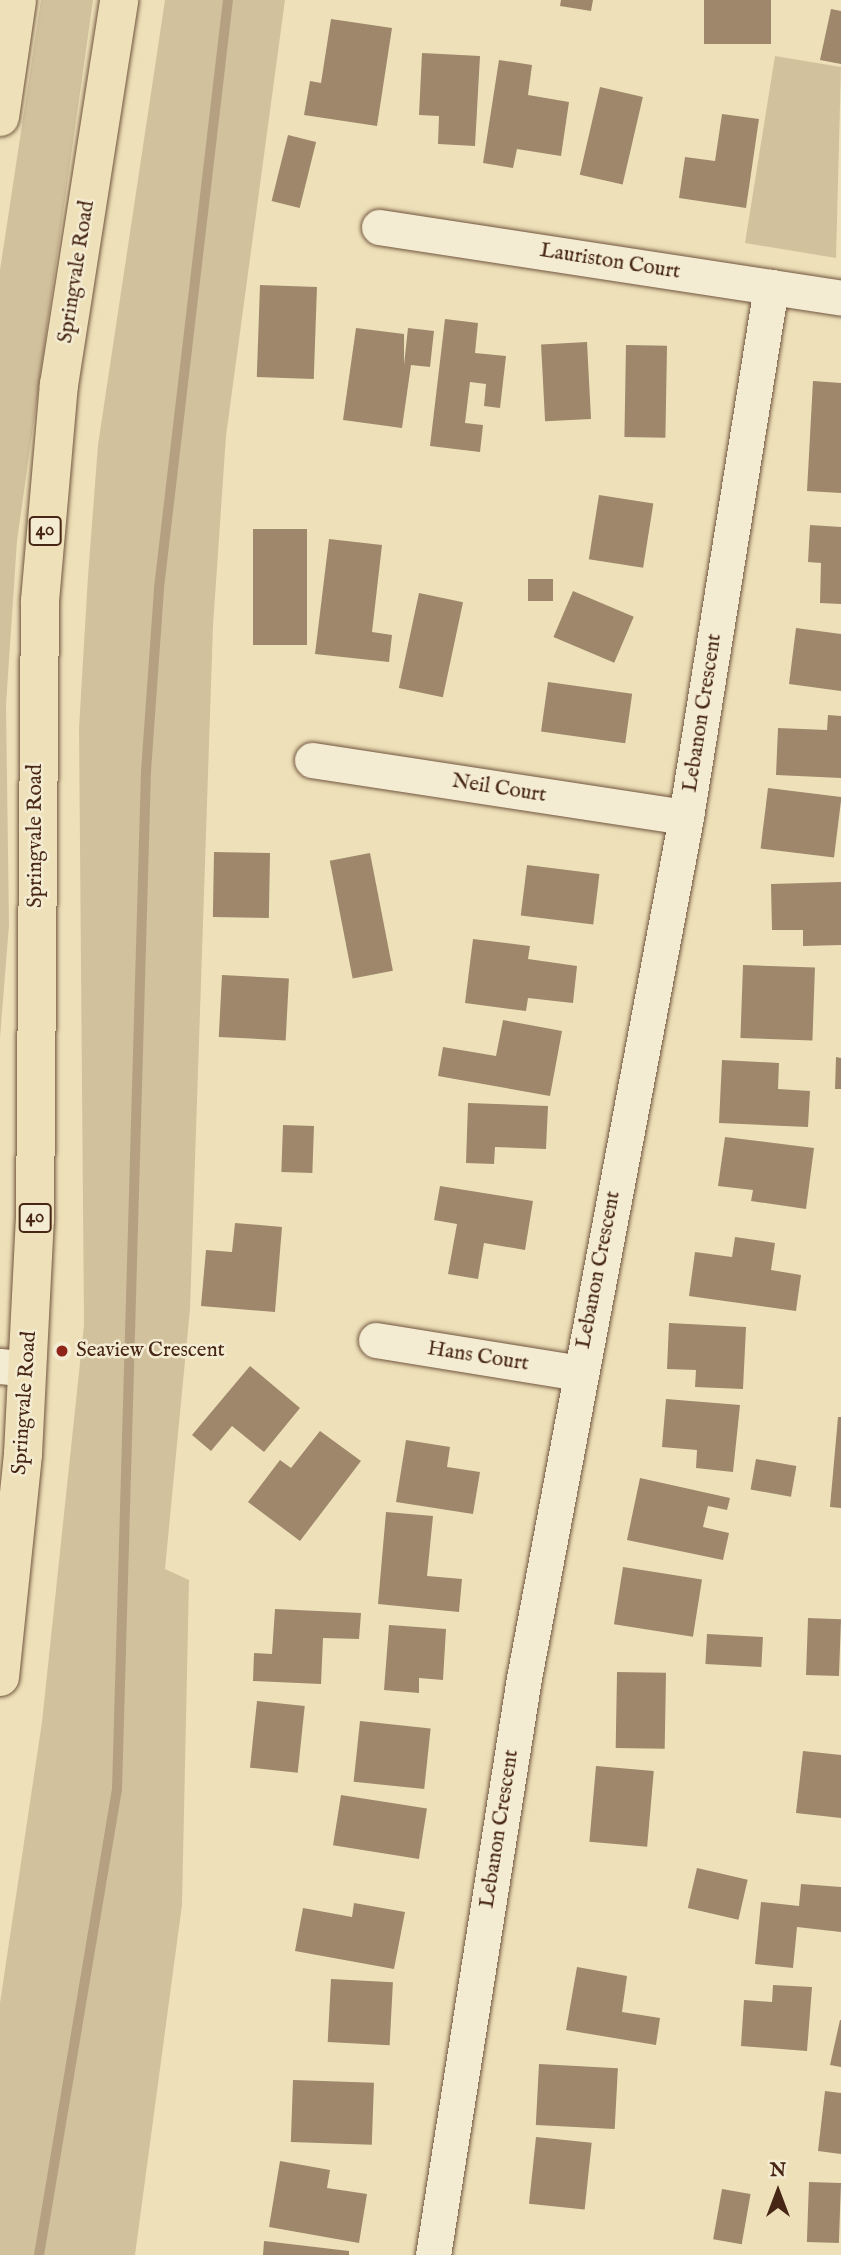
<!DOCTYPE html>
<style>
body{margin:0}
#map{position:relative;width:841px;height:2255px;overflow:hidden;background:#eee1b9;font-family:"IM FELL English",serif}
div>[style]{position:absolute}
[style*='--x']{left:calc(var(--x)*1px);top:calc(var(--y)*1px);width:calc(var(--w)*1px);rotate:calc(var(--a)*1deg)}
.green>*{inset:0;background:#d2c19d}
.stream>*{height:10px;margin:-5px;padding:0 5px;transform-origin:5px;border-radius:5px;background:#b5a182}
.building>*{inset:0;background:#9e876b;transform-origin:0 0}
.roads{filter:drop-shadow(0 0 2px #71553f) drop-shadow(0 0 2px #71553f)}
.street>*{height:35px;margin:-17.5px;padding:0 17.5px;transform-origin:17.5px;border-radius:17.5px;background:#f4ecd2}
.highway>*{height:38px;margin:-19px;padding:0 19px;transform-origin:19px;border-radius:19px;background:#eee1b9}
.dots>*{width:19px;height:19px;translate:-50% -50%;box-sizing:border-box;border:4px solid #f4ecd2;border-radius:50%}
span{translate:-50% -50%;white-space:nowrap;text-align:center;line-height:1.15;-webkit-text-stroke:5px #f4ecd2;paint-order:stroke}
.shield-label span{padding:2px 5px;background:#f4ecd2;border:2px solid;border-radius:5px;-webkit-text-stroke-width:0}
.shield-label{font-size:19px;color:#472616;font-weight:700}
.street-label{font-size:21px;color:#472616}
.poi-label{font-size:21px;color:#472616}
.left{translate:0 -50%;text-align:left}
.north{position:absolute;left:743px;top:2157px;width:70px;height:70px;-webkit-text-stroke:5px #f4ecd2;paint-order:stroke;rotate:0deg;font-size:19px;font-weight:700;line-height:28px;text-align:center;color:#472616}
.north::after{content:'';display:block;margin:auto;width:24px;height:32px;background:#472616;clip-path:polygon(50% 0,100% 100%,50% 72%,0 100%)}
</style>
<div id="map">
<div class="green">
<div style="clip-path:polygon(41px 0,93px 0,17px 541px,6px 705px,9px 925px,0 1038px,0 270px)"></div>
<div style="clip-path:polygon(165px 0,285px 0,226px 436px,213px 626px,190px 1309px,165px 1569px,189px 1580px,182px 1905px,135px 2255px,0 2255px,0 2003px,42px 1722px,84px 1325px,79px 728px,88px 576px,98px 445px)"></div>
<div style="clip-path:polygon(775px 56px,841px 67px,836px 258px,745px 243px)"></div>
</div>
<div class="stream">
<div style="--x:39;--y:2255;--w:471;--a:-80.5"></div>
<div style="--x:117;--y:1790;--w:1019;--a:-88.37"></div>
<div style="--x:146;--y:771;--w:183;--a:-85.9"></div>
<div style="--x:159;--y:588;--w:592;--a:-83.31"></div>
</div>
<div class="building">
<div style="clip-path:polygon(561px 0,593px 0,591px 11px,560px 6px)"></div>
<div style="left:704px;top:0;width:67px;height:44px"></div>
<div style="clip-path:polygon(831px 9px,841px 11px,841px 64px,820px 60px)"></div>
<div style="clip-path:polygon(331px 19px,392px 28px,377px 126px,304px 115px,310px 81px,321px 83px)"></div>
<div style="clip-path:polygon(422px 53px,480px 56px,475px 146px,438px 144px,439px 116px,419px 115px)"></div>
<div style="clip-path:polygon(499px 60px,532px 65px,528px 95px,569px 102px,561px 156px,517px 149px,513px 168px,483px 163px)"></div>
<div style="left:600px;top:87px;width:44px;height:90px;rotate:13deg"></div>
<div style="clip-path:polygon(722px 114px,759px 119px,746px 208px,679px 198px,685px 157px,715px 161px)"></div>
<div style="left:288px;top:135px;width:29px;height:68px;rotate:14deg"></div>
<div style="left:260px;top:285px;width:57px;height:92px;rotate:2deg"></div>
<div style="clip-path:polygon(445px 319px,478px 323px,475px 353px,506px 356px,500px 408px,484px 406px,486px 384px,470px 382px,465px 423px,483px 425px,480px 452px,430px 446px)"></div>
<div style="clip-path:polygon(356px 328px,404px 334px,404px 365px,408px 328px,434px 331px,430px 367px,411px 365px,402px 428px,343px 420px)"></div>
<div style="left:587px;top:342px;width:77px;height:46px;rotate:87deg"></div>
<div style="left:626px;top:345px;width:41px;height:92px;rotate:1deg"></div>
<div style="clip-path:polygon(813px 381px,841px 383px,841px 493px,807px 491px)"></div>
<div style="left:599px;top:495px;width:55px;height:65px;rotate:9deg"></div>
<div style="clip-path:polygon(810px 525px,841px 527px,841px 604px,820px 603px,821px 563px,808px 562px)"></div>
<div style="left:253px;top:529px;width:54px;height:116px"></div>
<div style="clip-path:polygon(329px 539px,382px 545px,372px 632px,392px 635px,389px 662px,315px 654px)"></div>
<div style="left:528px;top:579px;width:25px;height:22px"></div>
<div style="left:573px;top:591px;width:66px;height:50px;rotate:23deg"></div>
<div style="left:419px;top:593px;width:45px;height:97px;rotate:12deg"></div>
<div style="clip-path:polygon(796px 628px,841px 634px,841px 691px,789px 684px)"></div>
<div style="left:548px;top:682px;width:85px;height:50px;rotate:8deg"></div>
<div style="clip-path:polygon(828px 715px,841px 716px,841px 778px,776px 775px,778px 728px,827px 730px)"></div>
<div style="left:768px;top:788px;width:74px;height:61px;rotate:7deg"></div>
<div style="left:214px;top:852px;width:56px;height:65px;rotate:1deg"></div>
<div style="left:370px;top:853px;width:120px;height:41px;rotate:79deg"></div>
<div style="left:527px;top:865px;width:73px;height:51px;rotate:7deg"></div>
<div style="clip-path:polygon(841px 882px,841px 945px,803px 946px,803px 930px,772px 930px,771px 884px)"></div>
<div style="clip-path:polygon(473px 939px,530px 946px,528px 959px,577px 966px,573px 1003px,528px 998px,526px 1011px,465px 1003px)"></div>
<div style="left:743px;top:965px;width:72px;height:73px;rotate:2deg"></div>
<div style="left:222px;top:975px;width:67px;height:62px;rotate:3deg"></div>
<div style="clip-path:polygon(503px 1020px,562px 1031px,550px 1096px,438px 1076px,443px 1047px,496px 1056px)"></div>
<div style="clip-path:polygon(836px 1057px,841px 1058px,841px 1089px,835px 1089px)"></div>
<div style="clip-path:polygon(722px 1060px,779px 1063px,778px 1089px,810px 1091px,808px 1127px,719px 1123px)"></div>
<div style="clip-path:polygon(468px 1103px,548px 1106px,546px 1149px,495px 1147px,494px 1164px,466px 1163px)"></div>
<div style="left:283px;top:1125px;width:31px;height:47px;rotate:2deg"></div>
<div style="clip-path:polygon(725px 1137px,814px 1148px,806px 1209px,751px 1201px,753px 1190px,718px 1186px)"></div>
<div style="clip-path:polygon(440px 1186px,533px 1201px,525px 1250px,484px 1243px,478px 1279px,448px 1274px,457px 1224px,434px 1220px)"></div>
<div style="clip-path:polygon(235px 1223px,282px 1227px,275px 1312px,201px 1306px,206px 1250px,232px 1252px)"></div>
<div style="clip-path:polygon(735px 1237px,775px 1243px,771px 1270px,801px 1275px,796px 1311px,689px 1296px,695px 1252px,732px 1257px)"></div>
<div style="clip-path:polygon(669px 1323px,746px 1327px,743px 1389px,695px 1387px,696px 1370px,667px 1369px)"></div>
<div style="clip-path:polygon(250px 1366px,300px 1408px,264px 1452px,232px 1426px,211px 1451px,192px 1435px)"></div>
<div style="clip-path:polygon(666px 1399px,740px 1405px,733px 1472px,696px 1468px,697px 1450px,662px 1447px)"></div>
<div style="clip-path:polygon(838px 1417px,841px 1417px,841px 1508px,830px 1507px)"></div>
<div style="clip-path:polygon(320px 1431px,361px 1461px,300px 1541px,248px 1502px,280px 1460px,291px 1468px)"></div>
<div style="clip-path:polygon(406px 1440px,450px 1447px,447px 1467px,480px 1472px,473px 1514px,396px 1502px)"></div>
<div style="left:756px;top:1459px;width:41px;height:31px;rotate:10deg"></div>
<div style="clip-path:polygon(640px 1478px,730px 1498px,727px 1510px,708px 1506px,703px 1527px,729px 1533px,723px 1560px,627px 1540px)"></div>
<div style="clip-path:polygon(386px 1512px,433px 1516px,427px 1576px,462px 1579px,459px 1612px,378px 1604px)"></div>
<div style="left:623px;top:1567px;width:80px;height:58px;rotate:9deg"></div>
<div style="clip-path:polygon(275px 1609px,361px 1613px,359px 1639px,323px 1638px,321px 1684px,253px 1681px,254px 1653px,272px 1654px)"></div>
<div style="left:808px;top:1618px;width:33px;height:57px;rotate:2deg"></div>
<div style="clip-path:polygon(389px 1625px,446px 1629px,443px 1680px,419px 1678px,419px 1693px,384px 1690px)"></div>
<div style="left:707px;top:1634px;width:56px;height:30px;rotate:3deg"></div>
<div style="left:617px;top:1672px;width:49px;height:76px;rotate:1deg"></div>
<div style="left:257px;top:1701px;width:48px;height:67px;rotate:6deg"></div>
<div style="left:360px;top:1721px;width:71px;height:61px;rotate:6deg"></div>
<div style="clip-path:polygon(803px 1751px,841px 1755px,841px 1818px,796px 1813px)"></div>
<div style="left:596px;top:1766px;width:58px;height:76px;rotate:5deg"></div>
<div style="left:341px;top:1795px;width:87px;height:51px;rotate:9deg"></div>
<div style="left:697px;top:1868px;width:52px;height:41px;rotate:13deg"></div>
<div style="clip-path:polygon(801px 1884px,841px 1887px,841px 1932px,797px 1927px,793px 1968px,755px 1964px,761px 1902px,799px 1906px)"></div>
<div style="clip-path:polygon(354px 1903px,405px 1912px,394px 1969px,295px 1951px,303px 1908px,352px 1917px)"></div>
<div style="clip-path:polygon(577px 1967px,627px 1976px,622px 2012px,660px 2018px,656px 2045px,566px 2030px)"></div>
<div style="left:331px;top:1979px;width:62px;height:63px;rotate:3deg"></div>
<div style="clip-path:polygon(773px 1985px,812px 1987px,807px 2051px,741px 2046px,744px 2000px,772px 2002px)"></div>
<div style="clip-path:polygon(840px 2020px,841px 2020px,841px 2067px,830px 2065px)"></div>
<div style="left:539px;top:2064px;width:79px;height:61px;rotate:3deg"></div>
<div style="left:293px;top:2080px;width:81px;height:62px;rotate:2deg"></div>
<div style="clip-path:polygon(825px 2091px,841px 2093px,841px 2154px,818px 2151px)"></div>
<div style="left:536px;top:2137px;width:56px;height:67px;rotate:6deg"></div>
<div style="clip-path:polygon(280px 2161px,330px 2170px,327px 2188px,367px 2194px,359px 2243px,269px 2227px)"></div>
<div style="left:809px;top:2182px;width:32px;height:60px;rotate:2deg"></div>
<div style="left:722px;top:2189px;width:29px;height:51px;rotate:10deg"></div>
<div style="clip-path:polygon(264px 2241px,349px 2251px,349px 2255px,263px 2255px)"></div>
</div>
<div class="roads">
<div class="street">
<div style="--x:379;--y:227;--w:467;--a:8.7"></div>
<div style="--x:312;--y:760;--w:378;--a:8.7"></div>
<div style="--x:376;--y:1340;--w:207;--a:9.2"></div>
<div style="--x:0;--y:1366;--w:28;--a:6"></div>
<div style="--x:433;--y:2255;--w:584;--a:-81.04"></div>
<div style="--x:524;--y:1678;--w:876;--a:-79.34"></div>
<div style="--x:686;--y:817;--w:537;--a:-80.89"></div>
</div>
<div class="highway">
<div style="--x:0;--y:117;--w:118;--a:-81.7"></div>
<div style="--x:0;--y:1677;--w:224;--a:-84.1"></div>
<div style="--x:23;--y:1454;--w:234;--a:-87.1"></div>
<div style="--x:35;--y:1220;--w:619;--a:-89.54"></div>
<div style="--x:40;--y:601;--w:217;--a:-85"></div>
<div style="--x:59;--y:385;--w:390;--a:-81.1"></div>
</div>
</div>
<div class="dots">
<div style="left:62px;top:1351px;background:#8f2418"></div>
</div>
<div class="shield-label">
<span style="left:45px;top:531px">40</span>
<span style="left:35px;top:1218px">40</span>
</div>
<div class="street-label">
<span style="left:610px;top:262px;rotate:9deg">Lauriston Court</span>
<span style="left:77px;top:272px;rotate:-81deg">Springvale Road</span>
<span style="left:703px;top:713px;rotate:-81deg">Lebanon Crescent</span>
<span style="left:499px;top:789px;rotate:9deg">Neil Court</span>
<span style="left:36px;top:836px;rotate:-90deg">Springvale Road</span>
<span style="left:599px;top:1270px;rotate:-79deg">Lebanon Crescent</span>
<span style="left:478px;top:1357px;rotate:9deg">Hans Court</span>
<span style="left:25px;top:1403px;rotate:-86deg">Springvale Road</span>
<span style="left:500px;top:1829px;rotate:-81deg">Lebanon Crescent</span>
</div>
<div class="poi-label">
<span class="left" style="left:76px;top:1351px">Seaview Crescent</span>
</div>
<div class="north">N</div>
</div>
